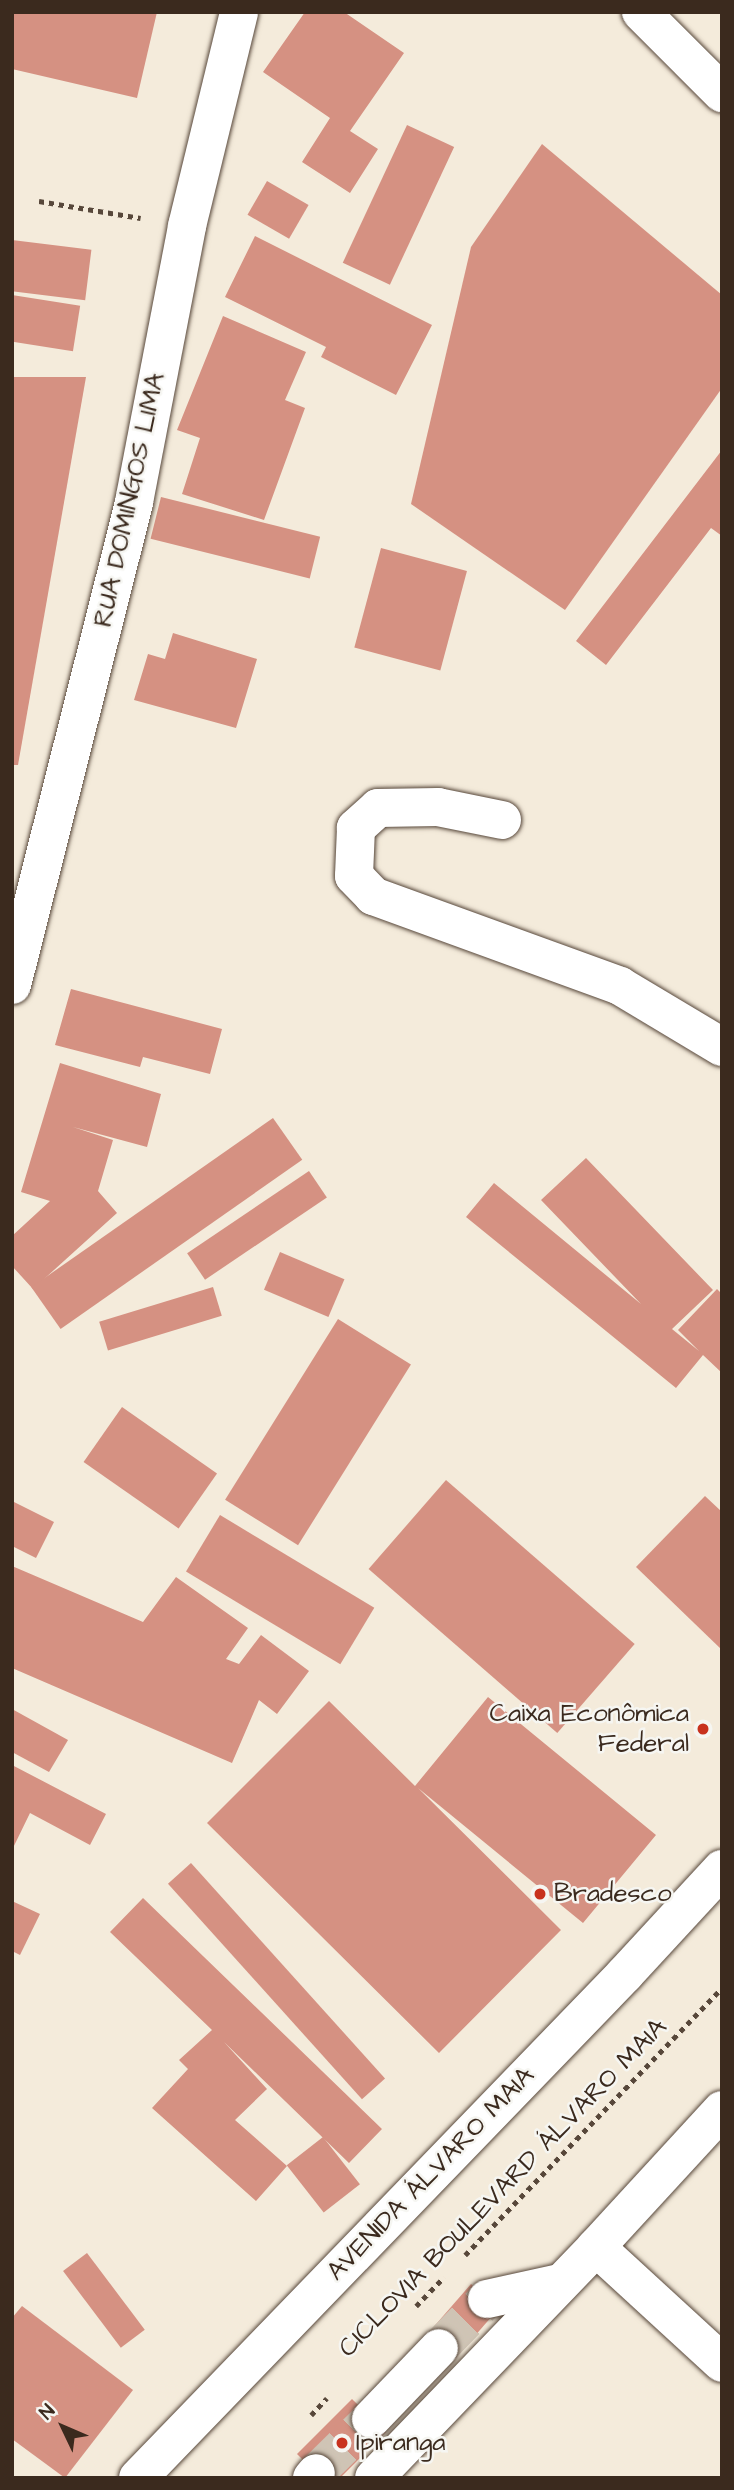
<!DOCTYPE html>
<meta charset="utf-8">
<style>
body{margin:0}
#map{position:relative;width:734px;height:2490px;overflow:hidden;background:#f4ebdb;font-family:"Architects Daughter",sans-serif}
div>[style]{position:absolute}
[style*='--x']{left:calc(var(--x)*1px);top:calc(var(--y)*1px);width:calc(var(--w)*1px);rotate:calc(var(--a)*1deg)}
.building>*{inset:0;background:#d59182;transform-origin:0 0}
.minor-tunnel>*{height:38px;margin-top:-19px;transform-origin:0;background:repeating-linear-gradient(90deg,#cfc4b5 0 38px,transparent 0 57px)}
.path>*{height:4.5px;margin-top:-2.25px;transform-origin:0;background:repeating-linear-gradient(90deg,#57473a 0 5px,transparent 0 10px)}
.roads{filter:drop-shadow(0 0 2px #57473a) drop-shadow(0 0 2px #57473a)}
.minor>*{height:38px;margin:-19px;padding:0 19px;transform-origin:19px;border-radius:19px;background:#fff}
.major>*{height:38px;margin:-19px;padding:0 19px;transform-origin:19px;border-radius:19px;background:#fff}
.dots>*{width:19px;height:19px;translate:-50% -50%;box-sizing:border-box;border:4px solid #f6f6f2;border-radius:50%}
span{translate:-50% -50%;white-space:nowrap;text-align:center;line-height:1.15;-webkit-text-stroke:5px #f6f6f2;paint-order:stroke}
.street-label{font-size:26px;color:#3b2a1e}
.poi-label{font-size:26px;color:#3b2a1e}
.right{translate:-100% -50%;text-align:right}
.left{translate:0 -50%;text-align:left}
.frame{position:absolute;inset:0;border:14px solid #3b2a1e;pointer-events:none}
.north{position:absolute;left:28px;top:2392px;width:70px;height:70px;-webkit-text-stroke:5px #f6f6f2;paint-order:stroke;rotate:314deg;font-size:19px;font-weight:700;line-height:28px;text-align:center;color:#3b2a1e}
.north::after{content:'';display:block;margin:auto;width:24px;height:32px;background:#3b2a1e;clip-path:polygon(50% 0,100% 100%,50% 72%,0 100%)}
</style>
<div id="map">
<div class="building">
<div style="clip-path:polygon(12px 12px,157px 12px,137px 98px,12px 69px)"></div>
<div style="clip-path:polygon(305px 12px,344px 12px,404px 53px,350px 131px,378px 149px,350px 193px,302px 162px,330px 118px,263px 72px)"></div>
<div style="left:407px;top:125px;width:52px;height:152px;rotate:25deg"></div>
<div style="clip-path:polygon(542px 144px,722px 295px,722px 388px,565px 610px,411px 504px,471px 247px)"></div>
<div style="left:267px;top:181px;width:48px;height:39px;rotate:30deg"></div>
<div style="clip-path:polygon(255px 236px,432px 325px,396px 395px,321px 357px,326px 347px,225px 297px)"></div>
<div style="left:12px;top:240px;width:80px;height:51px;rotate:7deg"></div>
<div style="left:12px;top:295px;width:69px;height:46px;rotate:9deg"></div>
<div style="clip-path:polygon(223px 316px,306px 352px,285px 400px,305px 408px,264px 520px,182px 494px,200px 438px,177px 430px)"></div>
<div style="clip-path:polygon(12px 377px,86px 377px,18px 765px,12px 765px)"></div>
<div style="clip-path:polygon(722px 450px,722px 536px,711px 528px,606px 665px,576px 641px)"></div>
<div style="left:161px;top:497px;width:164px;height:43px;rotate:14deg"></div>
<div style="left:381px;top:548px;width:89px;height:103px;rotate:15deg"></div>
<div style="clip-path:polygon(173px 633px,257px 659px,236px 728px,134px 700px,148px 654px,165px 659px)"></div>
<div style="clip-path:polygon(71px 989px,222px 1029px,210px 1074px,143px 1057px,140px 1067px,55px 1045px)"></div>
<div style="clip-path:polygon(60px 1063px,161px 1094px,147px 1147px,73px 1127px,113px 1140px,98px 1191px,117px 1213px,33px 1289px,12px 1266px,12px 1236px,50px 1201px,21px 1192px)"></div>
<div style="left:273px;top:1118px;width:51px;height:295px;rotate:55deg"></div>
<div style="clip-path:polygon(586px 1158px,713px 1290px,672px 1329px,699px 1351px,678px 1330px,717px 1289px,722px 1294px,722px 1373px,703px 1355px,676px 1388px,466px 1217px,494px 1183px,641px 1304px,541px 1200px)"></div>
<div style="left:309px;top:1171px;width:32px;height:147px;rotate:56deg"></div>
<div style="left:280px;top:1252px;width:70px;height:41px;rotate:23deg"></div>
<div style="left:213px;top:1287px;width:30px;height:119px;rotate:73deg"></div>
<div style="left:338px;top:1319px;width:86px;height:213px;rotate:32deg"></div>
<div style="left:122px;top:1407px;width:116px;height:67px;rotate:35deg"></div>
<div style="left:446px;top:1480px;width:250px;height:118px;rotate:41deg"></div>
<div style="clip-path:polygon(705px 1496px,722px 1512px,722px 1650px,636px 1567px)"></div>
<div style="clip-path:polygon(12px 1501px,54px 1522px,36px 1558px,12px 1546px)"></div>
<div style="left:220px;top:1515px;width:180px;height:66px;rotate:31deg"></div>
<div style="clip-path:polygon(12px 1566px,143px 1622px,176px 1577px,248px 1628px,226px 1659px,239px 1664px,261px 1635px,309px 1671px,277px 1714px,259px 1700px,232px 1763px,12px 1668px)"></div>
<div style="clip-path:polygon(488px 1697px,656px 1835px,583px 1923px,418px 1788px,561px 1930px,439px 2053px,207px 1823px,329px 1701px,415px 1786px)"></div>
<div style="clip-path:polygon(12px 1709px,68px 1740px,49px 1772px,12px 1752px)"></div>
<div style="clip-path:polygon(12px 1765px,106px 1814px,90px 1845px,30px 1813px,12px 1850px)"></div>
<div style="left:191px;top:1863px;width:290px;height:31px;rotate:48deg"></div>
<div style="clip-path:polygon(143px 1898px,382px 2129px,349px 2163px,224px 2042px,267px 2089px,235px 2120px,287px 2166px,256px 2201px,152px 2108px,188px 2069px,179px 2060px,212px 2030px,110px 1932px)"></div>
<div style="clip-path:polygon(12px 1901px,40px 1914px,20px 1955px,12px 1951px)"></div>
<div style="left:323px;top:2137px;width:60px;height:46px;rotate:52deg"></div>
<div style="left:87px;top:2253px;width:96px;height:30px;rotate:53deg"></div>
<div style="left:471px;top:2284px;width:37px;height:67px;rotate:41deg"></div>
<div style="clip-path:polygon(22px 2306px,133px 2390px,65px 2478px,12px 2439px,12px 2318px)"></div>
<div style="clip-path:polygon(352px 2399px,386px 2432px,340px 2478px,321px 2478px,297px 2454px)"></div>
</div>
<div class="minor-tunnel">
<div style="--x:439;--y:2348;--w:69;--a:-45.6"></div>
<div style="--x:316;--y:2473;--w:77;--a:-44.5"></div>
</div>
<div class="path">
<div style="--x:39;--y:201;--w:103;--a:9.5"></div>
<div style="--x:465;--y:2255;--w:371;--a:-46.1"></div>
<div style="--x:416;--y:2306;--w:40;--a:-46"></div>
<div style="--x:311;--y:2415;--w:23;--a:-47"></div>
</div>
<div class="roads">
<div class="minor">
<div style="--x:641;--y:12;--w:115;--a:45"></div>
<div style="--x:502;--y:820;--w:65;--a:-168.5"></div>
<div style="--x:438;--y:807;--w:60;--a:179"></div>
<div style="--x:378;--y:808;--w:30;--a:138"></div>
<div style="--x:356;--y:828;--w:48;--a:92.4"></div>
<div style="--x:354;--y:876;--w:28;--a:46"></div>
<div style="--x:373;--y:896;--w:263;--a:20"></div>
<div style="--x:620;--y:986;--w:119;--a:30.9"></div>
<div style="--x:12;--y:985;--w:498;--a:-75.8"></div>
<div style="--x:134;--y:502;--w:281;--a:-79.1"></div>
<div style="--x:187;--y:226;--w:220;--a:-76.3"></div>
<div style="--x:596;--y:2247;--w:171;--a:42.6"></div>
<div style="--x:487;--y:2299;--w:75;--a:-12.4"></div>
<div style="--x:371;--y:2419;--w:98;--a:-46.2"></div>
<div style="--x:312;--y:2478;--w:6;--a:-51"></div>
</div>
<div class="major">
<div style="--x:138;--y:2478;--w:701;--a:-45.98"></div>
<div style="--x:625;--y:1974;--w:143;--a:-47.3"></div>
<div style="--x:374;--y:2478;--w:320;--a:-46.1"></div>
<div style="--x:596;--y:2247;--w:186;--a:-47.4"></div>
</div>
</div>
<div class="dots">
<div style="left:703px;top:1729px;background:#c8321e"></div>
<div style="left:540px;top:1894px;background:#c8321e"></div>
<div style="left:342px;top:2443px;background:#c8321e"></div>
</div>
<div class="street-label">
<span style="left:130px;top:500px;rotate:-78deg">RUA DOMINGOS LIMA</span>
<span style="left:431px;top:2174px;rotate:-46deg">AVENIDA ÁLVARO MAIA</span>
<span style="left:503px;top:2188px;rotate:-46deg">CICLOVIA BOULEVARD ÁLVARO MAIA</span>
</div>
<div class="poi-label">
<span class="right" style="left:689px;top:1729px">Caixa Econômica<br>Federal</span>
<span class="left" style="left:554px;top:1894px">Bradesco</span>
<span class="left" style="left:356px;top:2443px">Ipiranga</span>
</div>
<div class="frame"></div>
<div class="north">N</div>
</div>
